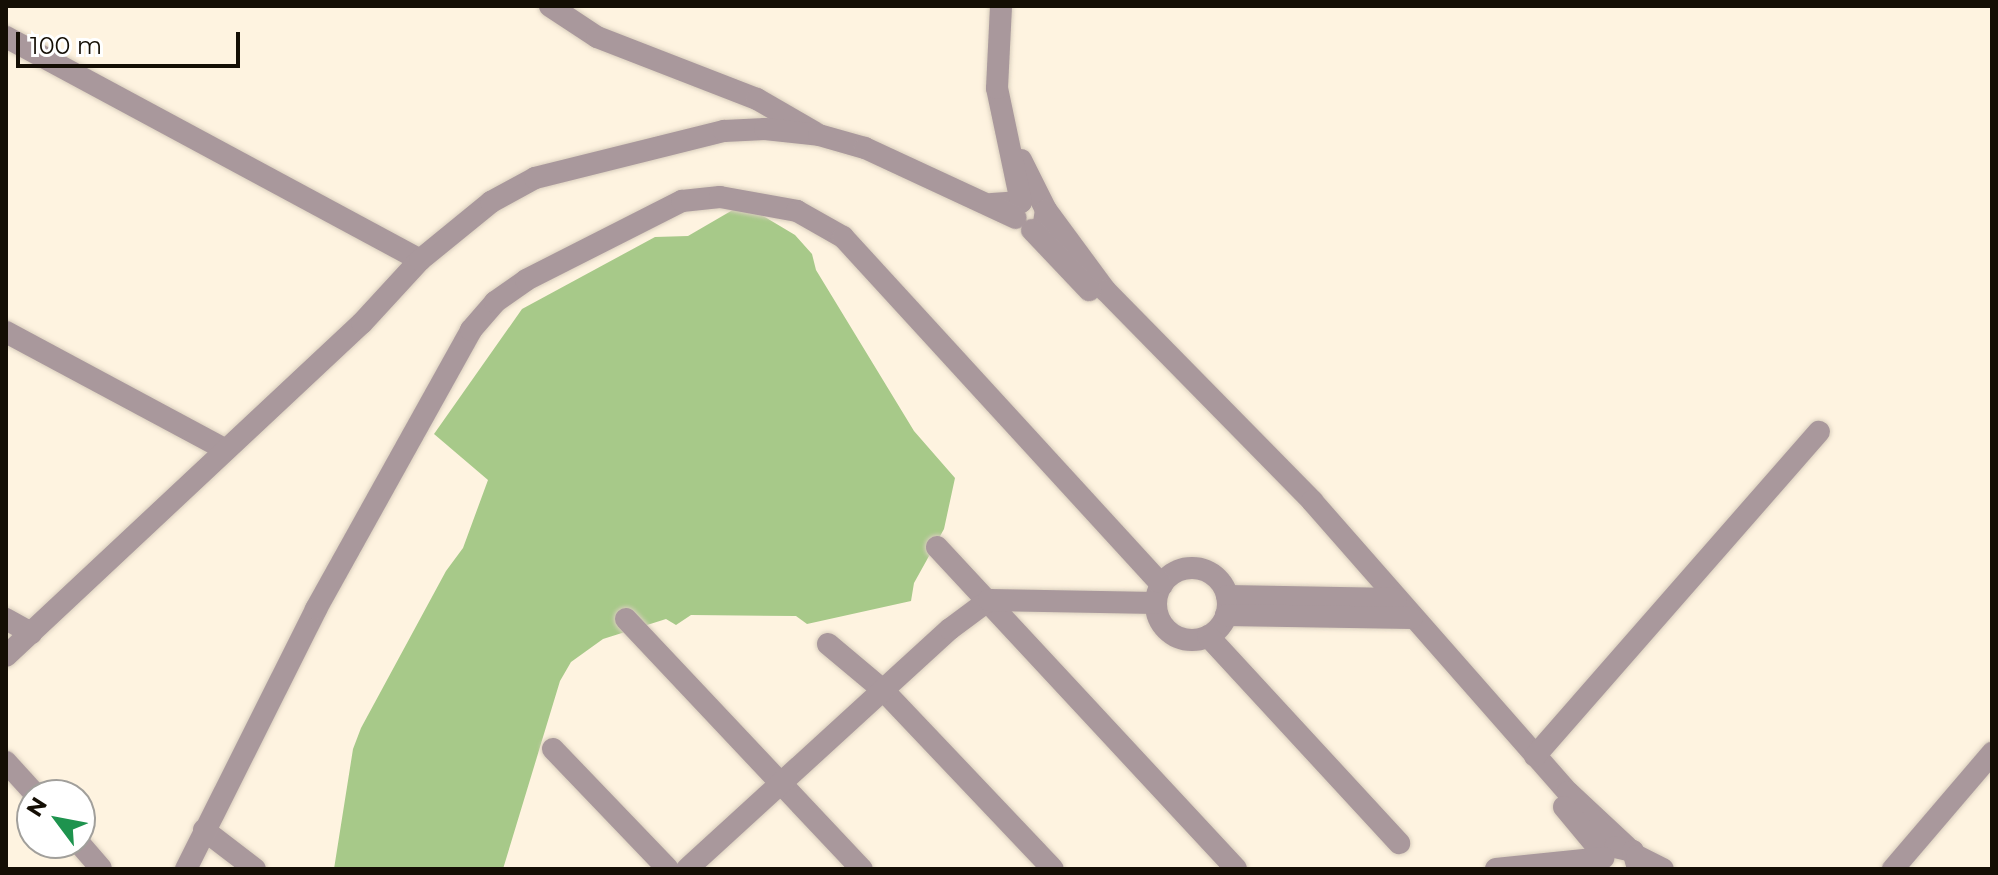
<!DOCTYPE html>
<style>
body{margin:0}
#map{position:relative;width:1998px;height:875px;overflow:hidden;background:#fef3e0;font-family:Montserrat,sans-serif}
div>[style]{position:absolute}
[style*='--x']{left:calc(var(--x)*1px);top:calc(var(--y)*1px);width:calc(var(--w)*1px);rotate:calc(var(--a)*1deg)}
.forest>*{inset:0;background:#a7c989}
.roads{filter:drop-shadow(0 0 2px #d9cebd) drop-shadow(0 0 2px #d9cebd)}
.minor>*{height:22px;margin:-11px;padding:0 11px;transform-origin:11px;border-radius:11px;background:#a9989c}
.minor>.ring{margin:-11px;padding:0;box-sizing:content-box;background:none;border:22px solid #a9989c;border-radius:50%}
span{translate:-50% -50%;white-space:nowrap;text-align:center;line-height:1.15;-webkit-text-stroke:6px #fff;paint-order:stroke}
.frame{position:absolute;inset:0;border:8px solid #140e04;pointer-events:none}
.north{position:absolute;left:16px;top:779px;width:80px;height:80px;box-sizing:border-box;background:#fff;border:2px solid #a19f9b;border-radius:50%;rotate:302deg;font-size:22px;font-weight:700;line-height:32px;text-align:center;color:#140e04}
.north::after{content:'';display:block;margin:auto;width:28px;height:36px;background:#1e934e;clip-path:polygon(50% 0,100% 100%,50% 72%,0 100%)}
.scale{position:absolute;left:16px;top:32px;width:224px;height:36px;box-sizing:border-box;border:4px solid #140e04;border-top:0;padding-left:10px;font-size:24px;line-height:28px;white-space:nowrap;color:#140e04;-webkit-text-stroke:6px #fff;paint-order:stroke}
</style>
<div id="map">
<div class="forest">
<div style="clip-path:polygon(743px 204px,795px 235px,812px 254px,816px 270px,914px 431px,955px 478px,944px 529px,914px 583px,911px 601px,807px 624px,796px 616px,691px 615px,676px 625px,666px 619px,603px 639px,571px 662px,560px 681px,503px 869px,334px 869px,353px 749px,361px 728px,446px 571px,463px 548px,488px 480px,434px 434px,522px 309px,655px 237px,688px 236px)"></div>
</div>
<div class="roads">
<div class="minor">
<div style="--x:550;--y:6;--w:56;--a:33.4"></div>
<div style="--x:597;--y:37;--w:172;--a:21.2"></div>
<div style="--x:757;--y:99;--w:66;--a:30.1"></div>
<div style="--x:6;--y:37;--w:470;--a:28.3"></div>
<div style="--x:1021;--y:160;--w:56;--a:63.4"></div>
<div style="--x:1046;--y:210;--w:13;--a:99"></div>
<div style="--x:992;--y:204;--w:29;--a:-4"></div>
<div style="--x:1021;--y:202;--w:116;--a:-101.9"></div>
<div style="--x:997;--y:88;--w:82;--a:-87.2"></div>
<div style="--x:1046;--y:210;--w:99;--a:53.6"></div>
<div style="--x:1105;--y:290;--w:296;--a:45.5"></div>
<div style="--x:1312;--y:501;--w:388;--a:48.7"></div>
<div style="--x:1568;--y:792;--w:81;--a:43"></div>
<div style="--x:1032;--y:230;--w:83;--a:46.5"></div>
<div style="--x:6;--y:332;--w:247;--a:28.2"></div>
<div style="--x:937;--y:547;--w:439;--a:47.1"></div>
<div class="ring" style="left:1156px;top:568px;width:50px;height:50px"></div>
<div style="--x:1227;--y:596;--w:169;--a:1"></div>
<div style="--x:1226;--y:615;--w:186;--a:0.9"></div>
<div style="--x:6;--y:619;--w:29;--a:29"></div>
<div style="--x:626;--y:619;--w:344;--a:46.7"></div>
<div style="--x:1208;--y:636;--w:282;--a:47.3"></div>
<div style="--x:828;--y:644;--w:73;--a:40"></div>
<div style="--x:884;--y:691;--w:245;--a:46.5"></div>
<div style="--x:6;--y:656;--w:487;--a:-43.1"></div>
<div style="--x:362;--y:323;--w:86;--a:-47.4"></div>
<div style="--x:420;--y:260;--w:92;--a:-39.2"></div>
<div style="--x:491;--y:202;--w:50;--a:-28.6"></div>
<div style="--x:535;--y:178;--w:195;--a:-14"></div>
<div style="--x:724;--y:131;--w:41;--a:-2.8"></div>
<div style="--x:765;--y:129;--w:54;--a:6.3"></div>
<div style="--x:819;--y:135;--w:48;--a:15.8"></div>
<div style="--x:865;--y:148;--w:166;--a:24.9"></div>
<div style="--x:553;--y:749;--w:166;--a:46.2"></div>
<div style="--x:1535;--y:756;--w:431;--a:-48.8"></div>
<div style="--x:6;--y:762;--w:45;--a:47.7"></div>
<div style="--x:1564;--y:807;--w:62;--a:50.2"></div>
<div style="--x:204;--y:830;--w:64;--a:37.4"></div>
<div style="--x:79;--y:843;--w:33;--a:49"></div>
<div style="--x:1615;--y:847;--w:18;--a:13"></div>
<div style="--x:1633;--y:851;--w:19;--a:74"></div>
<div style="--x:1637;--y:856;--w:29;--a:27"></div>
<div style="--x:186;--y:869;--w:291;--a:-63.4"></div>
<div style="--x:316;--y:609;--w:319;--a:-60.9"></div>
<div style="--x:471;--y:330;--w:37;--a:-49"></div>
<div style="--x:495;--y:302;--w:38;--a:-35"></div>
<div style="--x:526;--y:280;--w:175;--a:-26.9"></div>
<div style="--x:682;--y:201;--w:38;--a:-6"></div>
<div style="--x:720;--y:197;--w:78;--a:10.3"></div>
<div style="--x:797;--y:211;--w:53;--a:29.5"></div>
<div style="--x:843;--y:237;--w:472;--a:47.5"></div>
<div style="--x:687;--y:869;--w:356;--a:-42.4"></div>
<div style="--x:950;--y:629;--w:49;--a:-36.6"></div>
<div style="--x:989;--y:600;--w:167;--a:1"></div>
<div style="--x:1496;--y:869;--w:108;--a:-5.9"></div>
<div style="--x:1893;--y:869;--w:153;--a:-49.5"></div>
</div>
</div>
<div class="frame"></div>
<div class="north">N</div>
<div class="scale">100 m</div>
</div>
